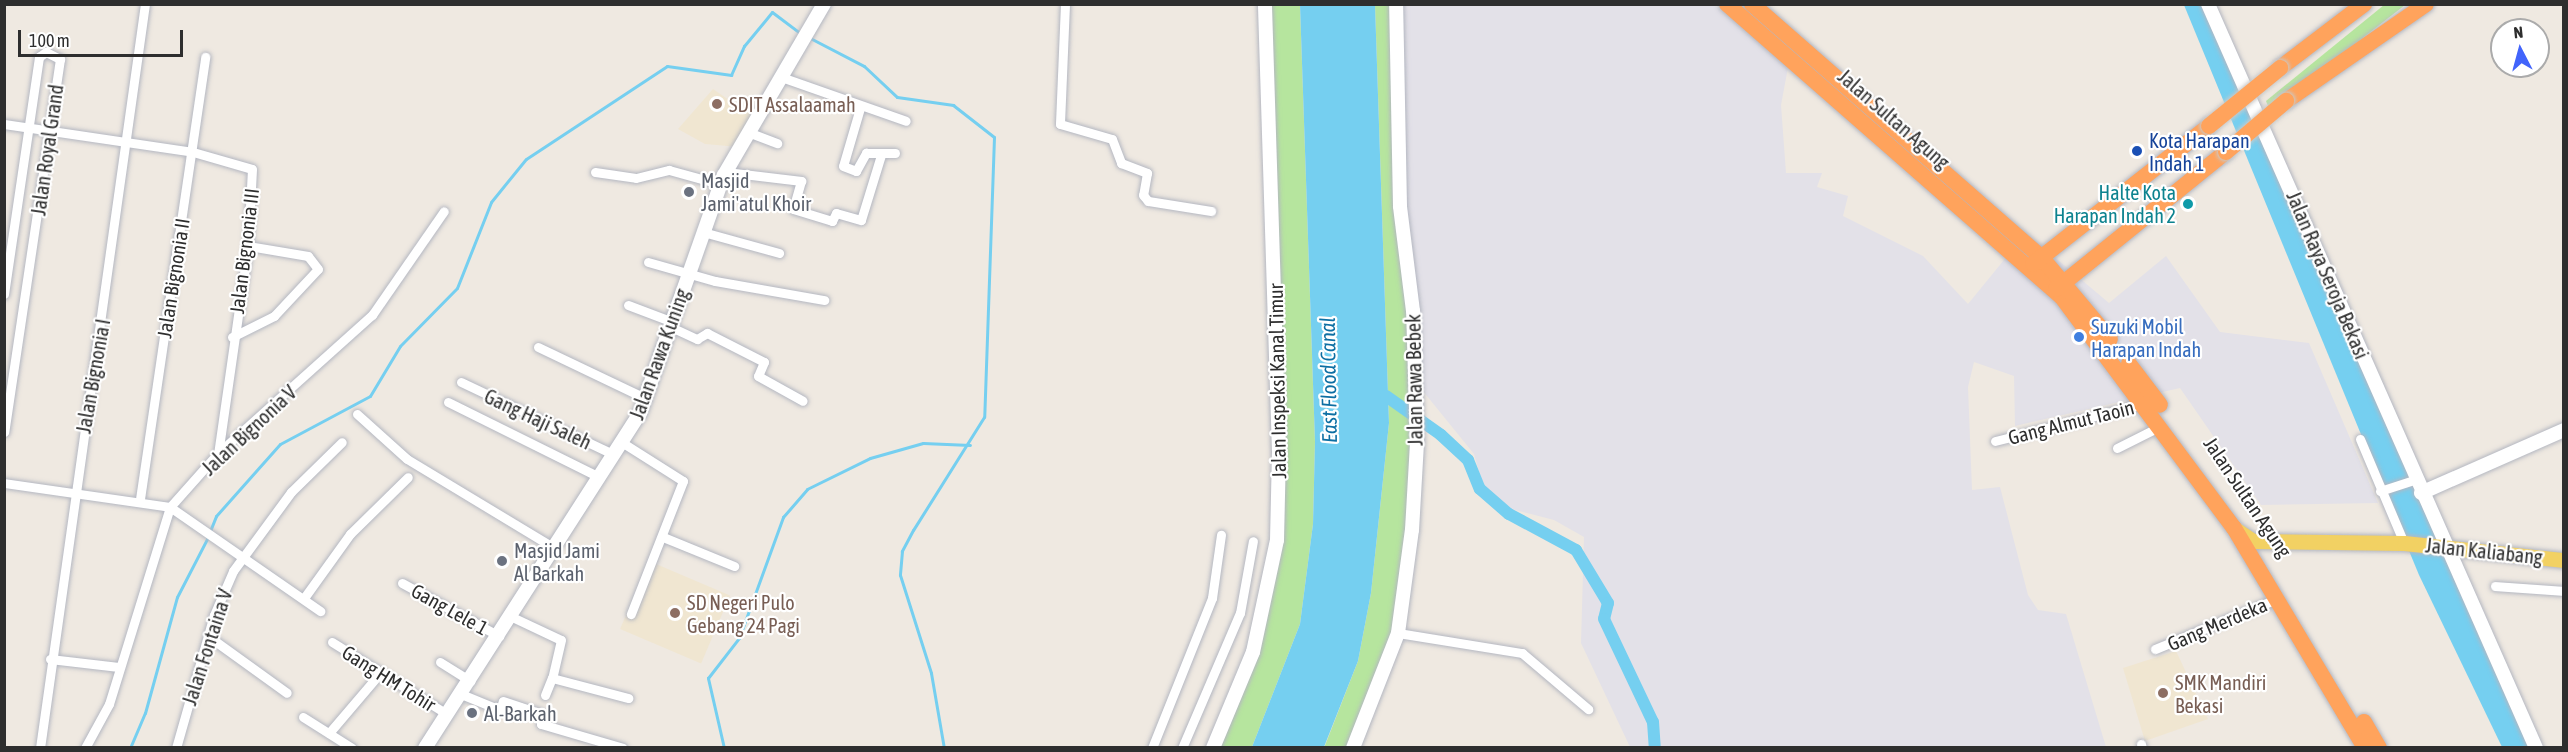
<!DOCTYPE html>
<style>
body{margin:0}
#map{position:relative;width:2568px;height:752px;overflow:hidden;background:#efe9e1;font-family:"Asap Condensed",sans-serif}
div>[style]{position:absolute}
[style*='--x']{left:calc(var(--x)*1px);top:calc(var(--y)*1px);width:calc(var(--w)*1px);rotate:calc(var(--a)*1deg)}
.industrial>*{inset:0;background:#e3e1e8}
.education>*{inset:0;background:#f0e6d1;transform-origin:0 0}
.green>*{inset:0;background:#b6e59e}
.water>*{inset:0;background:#75cff0}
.stream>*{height:3px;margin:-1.5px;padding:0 1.5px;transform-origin:1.5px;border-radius:1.5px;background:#75cff0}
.canal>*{height:12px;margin:-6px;padding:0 6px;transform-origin:6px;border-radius:6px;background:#75cff0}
.roads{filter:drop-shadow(0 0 2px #b4b7c1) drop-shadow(0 0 2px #b4b7c1)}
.street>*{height:9px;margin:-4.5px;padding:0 4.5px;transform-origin:4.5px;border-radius:4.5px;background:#fff}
.secondary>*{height:14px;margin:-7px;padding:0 7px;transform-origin:7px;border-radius:7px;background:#fff}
.primary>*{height:15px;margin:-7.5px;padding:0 7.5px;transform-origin:7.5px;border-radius:7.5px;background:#f2d163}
.highway>*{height:16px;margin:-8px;padding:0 8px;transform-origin:8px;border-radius:8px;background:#ffa35c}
.bridges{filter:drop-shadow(0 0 2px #c9c9c9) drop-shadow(0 0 2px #c9c9c9)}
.highway-bridge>*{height:16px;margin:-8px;padding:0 8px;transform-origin:8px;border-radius:8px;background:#ffa35c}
.dots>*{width:16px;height:16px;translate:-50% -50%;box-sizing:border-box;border:3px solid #fff;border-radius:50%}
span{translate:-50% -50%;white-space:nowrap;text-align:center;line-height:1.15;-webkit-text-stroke:4.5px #fff;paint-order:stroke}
.education-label{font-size:20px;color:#785e54}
.left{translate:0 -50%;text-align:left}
.street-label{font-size:20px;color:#2e2e2e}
.transit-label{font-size:20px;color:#164399}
.worship-label{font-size:20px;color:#5b616d}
.culture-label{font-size:20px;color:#0d838f}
.right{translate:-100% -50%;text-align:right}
.shop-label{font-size:20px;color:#366cbe}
.water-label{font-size:21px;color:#0d6fa3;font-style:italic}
.frame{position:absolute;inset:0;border:6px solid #2e2e2e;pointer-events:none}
.north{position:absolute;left:2490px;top:18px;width:60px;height:60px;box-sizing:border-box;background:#fff;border:2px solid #ababab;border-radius:50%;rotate:354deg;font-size:16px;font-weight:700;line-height:24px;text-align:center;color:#2e2e2e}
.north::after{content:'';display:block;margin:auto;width:21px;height:27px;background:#4264fb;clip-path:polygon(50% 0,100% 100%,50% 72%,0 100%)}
.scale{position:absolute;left:18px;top:30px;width:165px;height:27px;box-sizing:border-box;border:3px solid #2e2e2e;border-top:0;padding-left:8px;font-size:18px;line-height:21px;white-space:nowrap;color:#2e2e2e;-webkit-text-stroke:4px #fff;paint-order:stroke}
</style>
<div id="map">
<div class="industrial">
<div style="clip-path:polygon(1396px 5px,1714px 5px,1789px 62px,1781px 105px,1786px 173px,1822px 173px,1817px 187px,1848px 196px,1843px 216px,1923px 256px,1968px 304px,2026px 233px,2109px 303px,2166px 256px,2220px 332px,2309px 343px,2378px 503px,2261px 505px,2180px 388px,2015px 426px,2014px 376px,1974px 362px,1968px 387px,1972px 490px,2000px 487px,2028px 595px,2038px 610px,2066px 614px,2106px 747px,1630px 747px,1581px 643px,1584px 537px,1554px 520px,1488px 503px,1474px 454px,1414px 380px,1400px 206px)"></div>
</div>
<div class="education">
<div style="clip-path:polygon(713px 89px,757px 119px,739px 147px,705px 144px,678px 129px)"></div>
<div style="left:649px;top:561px;width:88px;height:74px;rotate:23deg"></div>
<div style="clip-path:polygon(2176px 651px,2208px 719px,2145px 741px,2123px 668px)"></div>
</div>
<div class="green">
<div style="clip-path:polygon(1265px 5px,1300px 5px,1315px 442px,1313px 524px,1300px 624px,1252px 747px,1213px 748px,1253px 652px,1278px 516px)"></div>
<div style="clip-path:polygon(1375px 5px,1396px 5px,1417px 442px,1398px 633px,1353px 747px,1324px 748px,1358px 661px,1371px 593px,1389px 423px)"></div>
<div style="clip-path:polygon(2384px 5px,2405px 5px,2270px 110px,2266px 101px)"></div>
</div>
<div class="water">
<div style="clip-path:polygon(1300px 5px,1375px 5px,1389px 423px,1371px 593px,1358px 661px,1324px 747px,1252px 747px,1300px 624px,1313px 524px,1315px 442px)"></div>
<div style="clip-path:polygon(2184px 5px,2208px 5px,2536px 747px,2502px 747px,2419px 575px)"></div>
</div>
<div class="stream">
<div style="--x:810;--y:38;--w:61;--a:27.4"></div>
<div style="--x:864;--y:66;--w:45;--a:43.2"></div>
<div style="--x:897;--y:97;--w:57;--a:8.1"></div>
<div style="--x:953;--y:105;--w:52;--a:38"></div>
<div style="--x:994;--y:137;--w:280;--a:92"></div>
<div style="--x:984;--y:417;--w:133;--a:122.1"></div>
<div style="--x:913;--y:530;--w:24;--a:118"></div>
<div style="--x:902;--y:551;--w:24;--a:95"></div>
<div style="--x:900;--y:575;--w:103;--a:72.4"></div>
<div style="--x:931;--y:673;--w:76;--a:80.2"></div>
<div style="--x:210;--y:531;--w:16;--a:-68"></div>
<div style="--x:216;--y:516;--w:96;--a:-48.4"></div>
<div style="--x:280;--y:444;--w:102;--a:-28.1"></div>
<div style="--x:370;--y:396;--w:58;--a:-59"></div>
<div style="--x:400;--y:346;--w:81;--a:-45.5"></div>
<div style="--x:457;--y:288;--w:92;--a:-68.4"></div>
<div style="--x:491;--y:202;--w:55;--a:-50.9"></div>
<div style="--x:526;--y:159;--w:169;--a:-33.4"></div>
<div style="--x:667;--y:66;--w:65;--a:8"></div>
<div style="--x:731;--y:75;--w:32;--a:-66"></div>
<div style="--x:744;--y:46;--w:44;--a:-50.5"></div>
<div style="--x:772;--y:12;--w:36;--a:37"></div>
<div style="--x:130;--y:748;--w:38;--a:-67"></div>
<div style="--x:145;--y:713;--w:120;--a:-74.6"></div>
<div style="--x:177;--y:597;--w:68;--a:-62.7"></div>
<div style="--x:724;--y:748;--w:72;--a:-102.9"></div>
<div style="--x:708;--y:678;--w:51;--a:-52.2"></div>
<div style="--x:739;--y:638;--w:129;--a:-70"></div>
<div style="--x:783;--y:517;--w:37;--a:-49"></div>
<div style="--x:807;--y:489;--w:70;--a:-26.2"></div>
<div style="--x:870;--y:458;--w:55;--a:-15.8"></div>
<div style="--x:923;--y:443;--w:47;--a:2.4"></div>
</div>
<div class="canal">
<div style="--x:1386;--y:396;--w:67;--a:35.3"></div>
<div style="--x:1441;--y:435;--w:37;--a:43"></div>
<div style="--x:1468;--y:460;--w:31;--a:68"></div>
<div style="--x:1480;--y:489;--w:38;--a:41"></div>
<div style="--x:1509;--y:514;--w:76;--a:28.2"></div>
<div style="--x:1576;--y:550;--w:62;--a:58.9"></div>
<div style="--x:1608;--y:603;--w:16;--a:104"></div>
<div style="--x:1604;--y:619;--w:114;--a:64.6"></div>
<div style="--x:1653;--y:722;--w:26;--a:86"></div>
</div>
<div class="roads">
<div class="street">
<div style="--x:1065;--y:4;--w:120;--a:92.4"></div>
<div style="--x:1060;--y:124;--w:54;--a:16.1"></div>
<div style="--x:1112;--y:139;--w:26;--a:69"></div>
<div style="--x:1121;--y:163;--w:28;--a:21"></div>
<div style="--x:1147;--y:173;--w:22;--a:100"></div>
<div style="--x:1143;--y:195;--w:8;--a:50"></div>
<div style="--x:1148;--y:201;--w:64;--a:9"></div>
<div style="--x:784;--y:78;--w:129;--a:19.4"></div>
<div style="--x:860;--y:108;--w:60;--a:106.3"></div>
<div style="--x:843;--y:166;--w:14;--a:21"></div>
<div style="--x:856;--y:171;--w:21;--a:-61"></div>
<div style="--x:866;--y:153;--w:29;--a:0"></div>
<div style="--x:4;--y:124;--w:191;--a:8.4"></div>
<div style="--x:193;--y:152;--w:61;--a:16.1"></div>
<div style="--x:252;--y:169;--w:77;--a:93"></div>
<div style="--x:248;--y:246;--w:209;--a:98.2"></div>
<div style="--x:753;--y:134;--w:26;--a:21"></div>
<div style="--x:595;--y:172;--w:41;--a:8.3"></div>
<div style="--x:636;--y:178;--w:34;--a:-14"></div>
<div style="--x:669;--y:170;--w:53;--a:15.4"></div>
<div style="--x:726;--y:172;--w:76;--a:6.8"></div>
<div style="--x:801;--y:181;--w:29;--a:106"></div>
<div style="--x:793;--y:209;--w:41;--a:17.1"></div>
<div style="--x:832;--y:221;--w:9;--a:-63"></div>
<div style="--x:836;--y:213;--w:26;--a:16"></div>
<div style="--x:861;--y:220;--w:68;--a:-72.9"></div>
<div style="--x:703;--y:232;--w:79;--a:15.4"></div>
<div style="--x:648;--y:262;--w:70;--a:15.8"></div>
<div style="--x:715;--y:281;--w:111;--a:9.9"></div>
<div style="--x:4;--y:294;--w:240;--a:-81.6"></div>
<div style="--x:39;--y:57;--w:9;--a:-36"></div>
<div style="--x:46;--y:52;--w:16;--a:27"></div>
<div style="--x:60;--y:59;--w:377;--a:98.5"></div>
<div style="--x:628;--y:305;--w:48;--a:20.7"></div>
<div style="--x:671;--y:327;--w:29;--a:25"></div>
<div style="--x:697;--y:339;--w:12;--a:-31"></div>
<div style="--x:707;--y:333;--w:64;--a:27"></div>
<div style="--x:764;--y:362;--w:15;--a:113"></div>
<div style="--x:758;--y:376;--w:51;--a:29.1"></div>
<div style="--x:232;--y:337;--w:47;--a:-26.6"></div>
<div style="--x:274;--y:316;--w:64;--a:-46.9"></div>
<div style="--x:318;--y:269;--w:16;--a:-128"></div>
<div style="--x:308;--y:256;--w:61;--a:-170.5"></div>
<div style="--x:538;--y:347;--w:121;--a:25.5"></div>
<div style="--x:461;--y:382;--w:170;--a:25.4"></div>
<div style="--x:448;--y:402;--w:169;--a:26.4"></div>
<div style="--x:357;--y:414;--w:67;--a:42"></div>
<div style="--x:407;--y:459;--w:168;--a:31.1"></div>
<div style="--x:2360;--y:439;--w:113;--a:67.1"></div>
<div style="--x:1995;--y:441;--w:153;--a:-14"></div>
<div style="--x:623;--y:443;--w:71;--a:32.3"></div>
<div style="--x:683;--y:481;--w:143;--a:111.4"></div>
<div style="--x:2117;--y:448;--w:49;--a:-26.6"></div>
<div style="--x:4;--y:483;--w:168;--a:8.2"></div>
<div style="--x:170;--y:507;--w:183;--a:34.7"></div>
<div style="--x:2380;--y:491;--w:38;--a:-18"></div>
<div style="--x:140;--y:499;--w:447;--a:-81.6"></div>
<div style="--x:663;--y:537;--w:77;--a:22.2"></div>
<div style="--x:402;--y:583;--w:111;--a:28.7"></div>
<div style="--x:2495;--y:586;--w:69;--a:4.1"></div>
<div style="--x:304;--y:598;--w:79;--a:-54.3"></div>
<div style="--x:350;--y:534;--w:81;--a:-44.5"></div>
<div style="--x:510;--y:616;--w:56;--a:25.2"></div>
<div style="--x:561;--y:640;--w:39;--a:103"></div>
<div style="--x:552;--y:678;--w:79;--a:14.7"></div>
<div style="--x:1398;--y:633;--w:126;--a:9.2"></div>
<div style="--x:1522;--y:653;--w:87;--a:40.3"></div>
<div style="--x:208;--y:636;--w:97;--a:35.8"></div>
<div style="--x:332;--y:642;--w:136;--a:32.1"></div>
<div style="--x:2155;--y:649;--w:134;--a:-22.4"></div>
<div style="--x:50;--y:659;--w:69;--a:6.6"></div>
<div style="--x:440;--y:662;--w:36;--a:32"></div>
<div style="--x:461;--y:694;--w:42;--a:22.3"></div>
<div style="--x:500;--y:710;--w:9;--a:-72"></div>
<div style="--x:503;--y:701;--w:41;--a:18.4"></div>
<div style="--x:542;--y:714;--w:10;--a:96"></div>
<div style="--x:541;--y:724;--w:85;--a:16.3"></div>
<div style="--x:545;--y:695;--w:18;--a:-68"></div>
<div style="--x:303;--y:717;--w:58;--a:32.3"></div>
<div style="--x:329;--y:733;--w:80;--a:-49.6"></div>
<div style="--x:2141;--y:744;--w:4;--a:76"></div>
<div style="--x:40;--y:748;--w:751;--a:-81.97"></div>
<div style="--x:85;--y:748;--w:50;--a:-61.4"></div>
<div style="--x:109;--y:704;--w:206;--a:-72.8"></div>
<div style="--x:170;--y:507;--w:72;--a:-48.4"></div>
<div style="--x:218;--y:453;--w:207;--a:-41.9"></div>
<div style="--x:372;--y:315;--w:126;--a:-55.3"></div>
<div style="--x:176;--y:748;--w:138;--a:-74.1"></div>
<div style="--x:214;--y:615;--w:48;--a:-66.6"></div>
<div style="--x:233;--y:571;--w:98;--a:-53.7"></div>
<div style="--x:291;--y:492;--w:71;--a:-44.4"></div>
<div style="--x:1152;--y:748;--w:162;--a:-68.2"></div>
<div style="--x:1212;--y:598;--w:64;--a:-81.9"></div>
<div style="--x:1182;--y:748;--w:147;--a:-66.8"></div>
<div style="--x:1240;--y:613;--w:73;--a:-79.8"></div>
</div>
<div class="secondary">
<div style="--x:2208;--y:4;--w:813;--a:66.21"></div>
<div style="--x:2421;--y:493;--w:156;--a:-23.8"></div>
<div style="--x:425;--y:748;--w:398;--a:-57.3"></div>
<div style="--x:640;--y:413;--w:252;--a:-70.6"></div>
<div style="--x:724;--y:175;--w:198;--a:-59.7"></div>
<div style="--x:1213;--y:748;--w:104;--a:-67.4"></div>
<div style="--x:1253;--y:652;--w:115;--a:-77.9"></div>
<div style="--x:1277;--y:540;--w:88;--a:-88.7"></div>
<div style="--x:1279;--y:452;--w:448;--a:-91.8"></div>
<div style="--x:1353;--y:748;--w:123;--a:-68.6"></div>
<div style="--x:1398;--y:633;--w:104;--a:-82.3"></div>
<div style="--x:1412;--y:530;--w:88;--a:-86.7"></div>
<div style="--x:1417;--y:442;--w:131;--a:-91.7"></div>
<div style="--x:1413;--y:311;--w:106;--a:-97.1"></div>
<div style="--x:1400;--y:206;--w:202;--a:-91.1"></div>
</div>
<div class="primary">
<div style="--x:2235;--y:529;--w:22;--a:34"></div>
<div style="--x:2253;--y:541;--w:151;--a:0.8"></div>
<div style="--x:2404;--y:543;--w:161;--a:6.1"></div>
</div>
<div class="highway">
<div style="--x:1727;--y:4;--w:444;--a:41.2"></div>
<div style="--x:2061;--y:296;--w:289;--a:53.3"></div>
<div style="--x:2234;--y:528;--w:256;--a:59.2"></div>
<div style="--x:1752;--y:4;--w:384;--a:41.2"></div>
<div style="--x:2041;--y:257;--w:107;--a:49.9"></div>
<div style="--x:2280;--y:68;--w:106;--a:-37.3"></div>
<div style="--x:2286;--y:101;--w:170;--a:-34.7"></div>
<div style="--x:2033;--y:264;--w:224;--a:-38.1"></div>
<div style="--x:2056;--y:289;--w:218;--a:-38.9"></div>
<div style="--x:2129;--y:364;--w:51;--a:52.9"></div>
<div style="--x:2364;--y:722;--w:30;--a:60"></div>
</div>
</div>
<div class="bridges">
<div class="highway-bridge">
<div style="--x:2209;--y:126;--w:92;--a:-39.2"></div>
<div style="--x:2226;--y:152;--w:79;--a:-40.4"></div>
</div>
</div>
<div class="dots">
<div style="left:717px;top:104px;background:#8d6e63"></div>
<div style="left:2137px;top:151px;background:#1a4fb4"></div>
<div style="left:689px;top:192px;background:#6b7280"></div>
<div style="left:2188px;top:204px;background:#0f9aa8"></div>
<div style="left:2079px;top:337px;background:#3f7fe0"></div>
<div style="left:502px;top:561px;background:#6b7280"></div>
<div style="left:675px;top:613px;background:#8d6e63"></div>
<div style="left:2163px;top:693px;background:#8d6e63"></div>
<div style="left:472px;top:713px;background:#6b7280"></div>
</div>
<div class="education-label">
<span class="left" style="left:729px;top:104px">SDIT Assalaamah</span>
<span class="left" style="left:687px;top:614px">SD Negeri Pulo<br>Gebang 24 Pagi</span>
<span class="left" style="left:2175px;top:694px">SMK Mandiri<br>Bekasi</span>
</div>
<div class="street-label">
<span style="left:1894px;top:119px;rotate:41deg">Jalan Sultan Agung</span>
<span style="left:47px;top:150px;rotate:-82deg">Jalan Royal Grand</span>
<span style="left:244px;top:251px;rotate:-83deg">Jalan Bignonia III</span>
<span style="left:2328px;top:275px;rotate:67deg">Jalan Raya Seroja Bekasi</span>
<span style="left:173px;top:278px;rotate:-81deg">Jalan Bignonia II</span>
<span style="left:659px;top:354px;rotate:-70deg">Jalan Rawa Kuning</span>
<span style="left:93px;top:376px;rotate:-80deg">Jalan Bignonia I</span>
<span style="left:1414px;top:380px;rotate:-91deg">Jalan Rawa Bebek</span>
<span style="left:1277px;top:381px;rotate:-91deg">Jalan Inspeksi Kanal Timur</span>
<span style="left:538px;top:419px;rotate:25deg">Gang Haji Saleh</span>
<span style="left:2071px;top:422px;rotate:-14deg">Gang Almut Taoin</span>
<span style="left:249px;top:430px;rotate:-43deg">Jalan Bignonia V</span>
<span style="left:2248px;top:497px;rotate:56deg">Jalan Sultan Agung</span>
<span style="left:2484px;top:551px;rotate:6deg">Jalan Kaliabang</span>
<span style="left:450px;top:609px;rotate:29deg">Gang Lele 1</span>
<span style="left:2217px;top:624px;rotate:-23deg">Gang Merdeka</span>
<span style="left:207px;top:647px;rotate:-72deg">Jalan Fontaina V</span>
<span style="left:389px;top:678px;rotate:32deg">Gang HM Tohir</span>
</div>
<div class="transit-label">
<span class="left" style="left:2149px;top:152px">Kota Harapan<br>Indah 1</span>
</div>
<div class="worship-label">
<span class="left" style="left:701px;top:192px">Masjid<br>Jami'atul Khoir</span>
<span class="left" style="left:514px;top:562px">Masjid Jami<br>Al Barkah</span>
<span class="left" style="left:484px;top:713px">Al-Barkah</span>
</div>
<div class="culture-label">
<span class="right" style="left:2176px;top:204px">Halte Kota<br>Harapan Indah 2</span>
</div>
<div class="shop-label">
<span class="left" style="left:2091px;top:338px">Suzuki Mobil<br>Harapan Indah</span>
</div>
<div class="water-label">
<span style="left:1328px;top:380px;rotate:-91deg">East Flood Canal</span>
</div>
<div class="frame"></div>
<div class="north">N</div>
<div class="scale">100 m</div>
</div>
